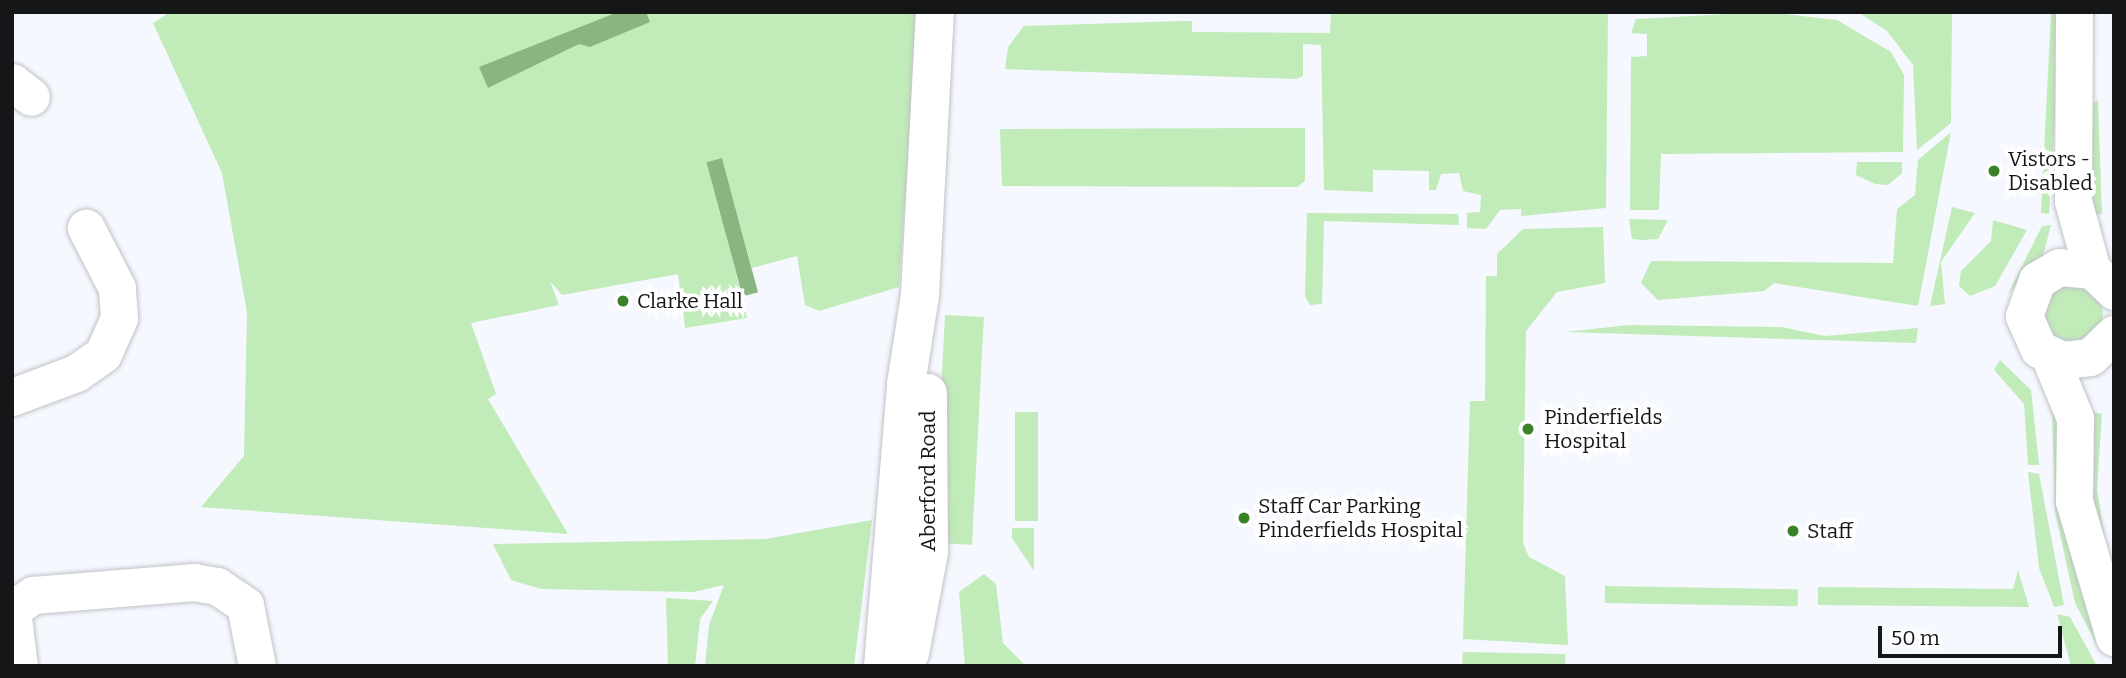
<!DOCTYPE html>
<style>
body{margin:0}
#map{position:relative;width:2126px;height:678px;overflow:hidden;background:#f5f8fe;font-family:Bitter,serif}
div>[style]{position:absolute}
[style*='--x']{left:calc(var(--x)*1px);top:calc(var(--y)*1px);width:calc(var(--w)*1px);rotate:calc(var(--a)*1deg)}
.green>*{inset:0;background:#c1ebb8;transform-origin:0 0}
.round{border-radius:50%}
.water>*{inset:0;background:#8ab580;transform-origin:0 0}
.roads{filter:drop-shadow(0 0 2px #c0c2c7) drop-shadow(0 0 2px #c0c2c7)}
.minor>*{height:37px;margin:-18.5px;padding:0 18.5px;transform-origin:18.5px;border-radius:18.5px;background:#fff}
.major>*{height:38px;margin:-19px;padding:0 19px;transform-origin:19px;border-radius:19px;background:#fff}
.dots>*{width:19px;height:19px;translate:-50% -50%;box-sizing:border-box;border:4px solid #fff;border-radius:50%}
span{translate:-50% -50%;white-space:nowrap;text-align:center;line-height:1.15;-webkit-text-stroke:7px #fff;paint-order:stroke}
.poi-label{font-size:21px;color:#151618}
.left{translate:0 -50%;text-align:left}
.street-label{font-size:21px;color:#151618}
.frame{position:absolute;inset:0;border:14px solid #151618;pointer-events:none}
.scale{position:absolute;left:1878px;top:626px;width:184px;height:32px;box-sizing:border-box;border:4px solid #151618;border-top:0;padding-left:9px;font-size:21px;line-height:24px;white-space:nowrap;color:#151618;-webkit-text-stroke:5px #fff;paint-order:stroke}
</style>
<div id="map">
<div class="green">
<div style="clip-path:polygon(170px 12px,919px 12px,899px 287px,819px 311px,805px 305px,797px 256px,752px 268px,722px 158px,708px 162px,747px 318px,685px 328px,678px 274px,562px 295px,550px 281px,559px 305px,471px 323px,496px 394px,488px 399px,568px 534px,201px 507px,244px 456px,247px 312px,222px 173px,153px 23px)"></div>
<div style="clip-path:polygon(1331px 12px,1608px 12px,1606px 208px,1521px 216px,1521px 209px,1500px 210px,1486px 229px,1467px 228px,1467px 213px,1480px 212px,1481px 195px,1463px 191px,1459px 173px,1441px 174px,1436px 190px,1429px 190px,1429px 171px,1373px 170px,1373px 192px,1324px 190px,1321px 45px,1303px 44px,1303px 76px,1296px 79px,1005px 69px,1008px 47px,1024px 26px,1183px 21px,1192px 21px,1192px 32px,1330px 33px)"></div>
<div style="clip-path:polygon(1767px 12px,1837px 20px,1891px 52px,1904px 75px,1903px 152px,1661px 154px,1659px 210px,1630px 210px,1631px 57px,1647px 56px,1647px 34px,1631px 33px,1636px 19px)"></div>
<div style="clip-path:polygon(1858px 12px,1952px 12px,1951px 123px,1917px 150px,1913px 65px,1887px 31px)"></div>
<div style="clip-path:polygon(2051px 12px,2061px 12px,2049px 214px,2041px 213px)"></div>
<div style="clip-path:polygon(2098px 100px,2102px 214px,2089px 216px,2091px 105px)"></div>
<div style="clip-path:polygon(1305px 128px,1305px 181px,1297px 187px,1002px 186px,1000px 129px)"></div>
<div style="clip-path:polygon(1951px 132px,1918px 306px,1774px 283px,1764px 291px,1658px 300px,1641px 283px,1651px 261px,1893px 263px,1897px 209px,1915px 195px,1918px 160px)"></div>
<div style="clip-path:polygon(1857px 162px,1902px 162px,1902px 173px,1888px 185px,1875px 184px,1856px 175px)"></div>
<div style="clip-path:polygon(1952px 207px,1975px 213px,1941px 262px,1945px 304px,1930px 306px)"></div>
<div style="clip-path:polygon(1307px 213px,1458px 214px,1459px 225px,1324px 221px,1322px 304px,1310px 305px,1305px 296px)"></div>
<div style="clip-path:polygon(1629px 219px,1668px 220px,1658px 239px,1643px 240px,1632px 239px)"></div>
<div style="clip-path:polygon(1993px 220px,2027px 230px,1995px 286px,1970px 296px,1959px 286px,1961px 271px,1991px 241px)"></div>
<div style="clip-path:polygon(2051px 225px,2043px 256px,2008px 294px,2042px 226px)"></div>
<div style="clip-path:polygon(1603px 227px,1605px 283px,1557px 292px,1526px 331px,1523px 543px,1529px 557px,1565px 576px,1568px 645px,1463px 639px,1470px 401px,1485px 401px,1486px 276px,1497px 276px,1497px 254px,1523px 229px)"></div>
<div class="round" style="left:2041px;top:282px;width:62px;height:62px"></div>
<div style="left:945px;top:315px;width:39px;height:228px;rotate:3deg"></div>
<div style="clip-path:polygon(1629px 325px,1781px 327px,1825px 336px,1918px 328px,1916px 343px,1565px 332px)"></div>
<div style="clip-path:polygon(2000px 360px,2031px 390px,2039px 465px,2028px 465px,2024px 404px,1994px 370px)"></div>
<div style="left:1015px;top:412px;width:23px;height:109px"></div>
<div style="clip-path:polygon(2060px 412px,2102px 641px,2096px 643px,2075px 603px,2055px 511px,2052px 413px)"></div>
<div style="clip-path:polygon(2092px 412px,2102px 414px,2097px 489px,2114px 594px,2090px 492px)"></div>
<div style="clip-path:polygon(2028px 472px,2039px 474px,2064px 605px,2054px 607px,2039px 568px)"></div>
<div style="clip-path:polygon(872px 520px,854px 666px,705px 666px,709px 625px,724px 585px,693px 592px,541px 589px,511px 580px,493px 544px,765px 539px)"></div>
<div style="clip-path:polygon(1012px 528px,1034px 528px,1034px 571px,1012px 538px)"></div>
<div style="clip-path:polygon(2018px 570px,2029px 607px,1818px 605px,1818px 587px,2013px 589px)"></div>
<div style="clip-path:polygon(984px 574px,996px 584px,1003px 643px,1024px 664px,1057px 666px,965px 666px,959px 592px)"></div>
<div style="left:1605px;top:586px;width:193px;height:17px;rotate:1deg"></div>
<div style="clip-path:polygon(666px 598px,713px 601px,700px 619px,695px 666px,668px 666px)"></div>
<div style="clip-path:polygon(2057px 614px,2070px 617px,2097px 666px,2071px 666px)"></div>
<div style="clip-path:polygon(1463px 652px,1565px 654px,1566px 666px,1462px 666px)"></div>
</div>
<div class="water">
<div style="clip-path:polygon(618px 12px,646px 12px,650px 22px,590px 47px,579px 44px,488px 88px,479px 67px)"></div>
<div style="left:722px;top:158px;width:139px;height:16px;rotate:75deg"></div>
</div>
<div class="roads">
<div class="minor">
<div style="--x:2074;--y:12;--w:189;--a:90.3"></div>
<div style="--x:2073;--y:201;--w:72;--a:74.6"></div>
<div style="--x:12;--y:82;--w:24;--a:38"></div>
<div style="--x:2114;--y:291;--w:30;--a:-136"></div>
<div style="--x:2092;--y:270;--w:33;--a:-175"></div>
<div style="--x:2059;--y:267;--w:26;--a:149"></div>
<div style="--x:2037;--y:280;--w:38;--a:110"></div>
<div style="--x:2024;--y:316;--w:36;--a:66"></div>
<div style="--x:2039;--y:349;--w:25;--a:26"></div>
<div style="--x:2062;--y:360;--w:28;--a:-6"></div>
<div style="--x:2090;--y:357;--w:33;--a:-44"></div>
<div style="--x:2049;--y:355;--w:68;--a:67.6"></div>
<div style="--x:2075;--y:418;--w:83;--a:90.7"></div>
<div style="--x:2074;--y:501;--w:142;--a:73.6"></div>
<div style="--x:12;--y:397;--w:68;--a:-20.6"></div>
<div style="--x:76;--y:373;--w:33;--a:-35"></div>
<div style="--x:103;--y:354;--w:39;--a:-66"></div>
<div style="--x:119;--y:318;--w:30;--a:-94"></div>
<div style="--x:117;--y:288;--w:68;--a:-117.3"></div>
<div style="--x:12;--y:610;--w:26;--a:-36"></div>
<div style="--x:33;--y:595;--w:162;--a:-4.6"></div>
<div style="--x:194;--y:582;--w:23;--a:10"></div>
<div style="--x:217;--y:586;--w:34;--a:34"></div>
<div style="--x:245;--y:605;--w:62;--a:78.9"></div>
<div style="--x:12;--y:610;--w:56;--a:82.9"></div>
</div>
<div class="major">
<div style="--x:910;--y:653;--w:103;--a:-79.3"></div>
<div style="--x:929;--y:552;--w:159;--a:-90.4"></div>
<div style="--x:883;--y:666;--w:283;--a:-85.3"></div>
<div style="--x:906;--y:384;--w:89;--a:-81"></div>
<div style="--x:920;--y:296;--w:284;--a:-87"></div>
</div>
</div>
<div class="dots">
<div style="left:1994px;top:171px;background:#398228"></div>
<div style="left:623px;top:301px;background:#398228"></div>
<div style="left:1528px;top:429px;background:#398228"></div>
<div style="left:1244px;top:518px;background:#398228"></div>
<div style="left:1793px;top:531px;background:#398228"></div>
</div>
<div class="poi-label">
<span class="left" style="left:2008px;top:171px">Vistors -<br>Disabled</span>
<span class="left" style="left:637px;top:301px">Clarke Hall</span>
<span class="left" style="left:1544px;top:429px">Pinderfields<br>Hospital</span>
<span class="left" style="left:1258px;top:518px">Staff Car Parking<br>Pinderfields Hospital</span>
<span class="left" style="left:1807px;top:531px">Staff</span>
</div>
<div class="street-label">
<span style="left:928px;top:481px;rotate:-90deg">Aberford Road</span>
</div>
<div class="frame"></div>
<div class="scale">50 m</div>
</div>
